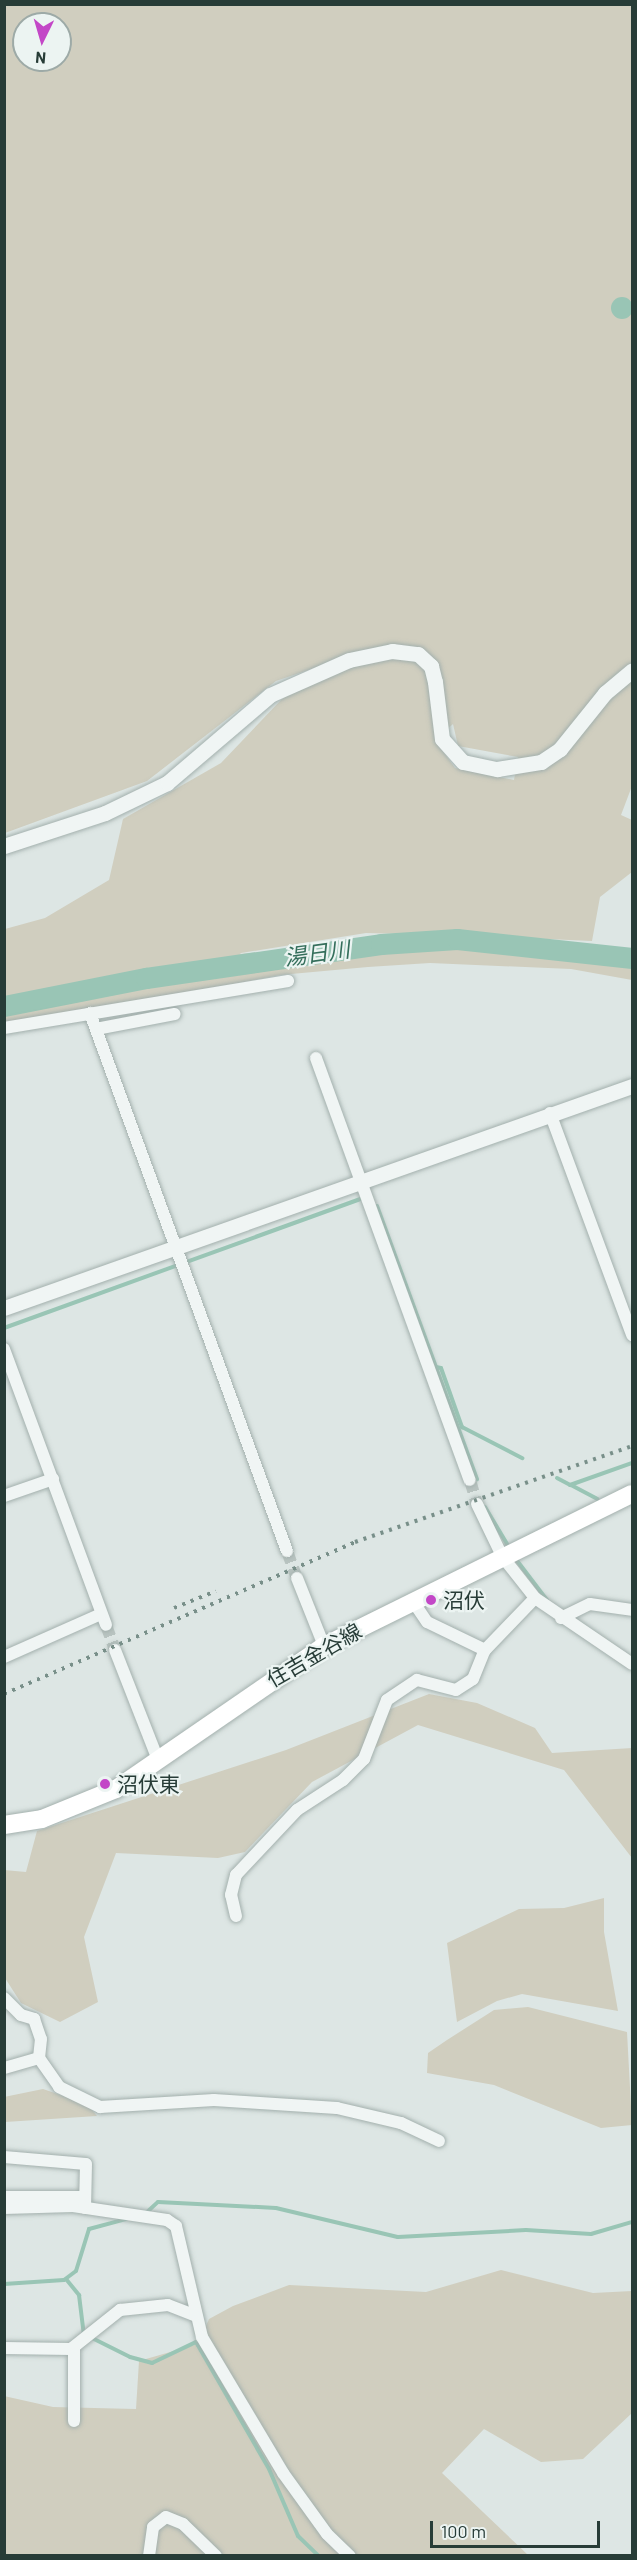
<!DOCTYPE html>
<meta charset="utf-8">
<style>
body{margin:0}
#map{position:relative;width:637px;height:2560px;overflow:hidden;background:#dde6e4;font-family:Barlow,"Noto Sans JP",sans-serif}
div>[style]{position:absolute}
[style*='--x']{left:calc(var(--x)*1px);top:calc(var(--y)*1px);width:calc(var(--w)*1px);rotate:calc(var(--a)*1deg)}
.green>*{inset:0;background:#d0cebf}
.water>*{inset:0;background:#99c5b5}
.round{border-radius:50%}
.stream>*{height:4px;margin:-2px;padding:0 2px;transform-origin:2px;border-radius:2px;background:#99c5b5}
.river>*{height:21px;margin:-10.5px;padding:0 10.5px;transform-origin:10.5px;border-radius:10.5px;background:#99c5b5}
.minor-tunnel>*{height:12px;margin-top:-6px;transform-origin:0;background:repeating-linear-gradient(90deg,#b9c4c1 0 12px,transparent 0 18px)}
.roads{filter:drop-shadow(0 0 2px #a3b0ad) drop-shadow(0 0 2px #a3b0ad)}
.minor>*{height:12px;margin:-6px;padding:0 6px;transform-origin:6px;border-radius:6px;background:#f0f5f4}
.tertiary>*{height:15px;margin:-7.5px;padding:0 7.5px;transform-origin:7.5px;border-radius:7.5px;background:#f0f5f4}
.secondary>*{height:18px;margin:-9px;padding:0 9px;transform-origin:9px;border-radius:9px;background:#fff}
.rail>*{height:4px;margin-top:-2px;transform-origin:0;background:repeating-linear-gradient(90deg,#788f89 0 3px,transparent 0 9px)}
.dots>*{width:16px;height:16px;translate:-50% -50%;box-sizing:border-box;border:3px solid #ecf4f2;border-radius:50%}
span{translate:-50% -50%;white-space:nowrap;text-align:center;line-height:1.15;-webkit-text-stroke:4.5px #ecf4f2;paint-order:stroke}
.poi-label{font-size:21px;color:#273c37}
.left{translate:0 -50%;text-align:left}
.street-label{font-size:21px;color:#273c37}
.water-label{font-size:22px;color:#346e5b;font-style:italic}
.frame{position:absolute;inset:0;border:6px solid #273c37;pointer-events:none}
.north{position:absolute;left:12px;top:12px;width:60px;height:60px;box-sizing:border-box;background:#ecf4f2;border:2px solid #9daaa7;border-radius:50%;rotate:185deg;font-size:16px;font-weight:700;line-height:24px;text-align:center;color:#273c37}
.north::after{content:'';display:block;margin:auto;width:21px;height:27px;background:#c347c7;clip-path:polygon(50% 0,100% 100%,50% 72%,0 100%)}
.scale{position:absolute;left:430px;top:2521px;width:170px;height:27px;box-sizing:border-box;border:3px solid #273c37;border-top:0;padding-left:8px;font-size:18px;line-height:21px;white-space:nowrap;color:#273c37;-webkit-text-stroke:4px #ecf4f2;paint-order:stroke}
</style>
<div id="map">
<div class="green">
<div style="clip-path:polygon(evenodd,5px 5px,632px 5px,632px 786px,621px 815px,632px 820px,632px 872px,600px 897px,592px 941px,478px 936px,632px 950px,632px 980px,571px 969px,430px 963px,368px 967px,280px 975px,5px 1028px,5px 929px,45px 918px,109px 880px,123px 819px,221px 763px,281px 700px,326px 664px,276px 681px,147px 781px,5px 833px,5px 5px,24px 24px,60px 24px,60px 60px,24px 60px,24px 24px,5px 5px,453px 724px,458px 746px,518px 757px,514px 780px,455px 768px,435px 740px,453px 724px,5px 5px,366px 933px,442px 935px,240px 954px,241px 953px,366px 933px)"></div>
<div style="clip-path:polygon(429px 1694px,477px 1703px,535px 1728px,552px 1753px,632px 1748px,632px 1858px,564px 1770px,418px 1725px,312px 1782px,245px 1852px,218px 1858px,116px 1853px,84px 1937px,98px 2002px,60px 2022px,21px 2003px,5px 1978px,4px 1870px,26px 1872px,37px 1831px,286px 1750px)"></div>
<div style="clip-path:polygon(604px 1898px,604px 1932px,618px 2011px,522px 1994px,497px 2001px,457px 2022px,447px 1943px,519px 1909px,564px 1908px)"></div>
<div style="clip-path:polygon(528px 2007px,627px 2032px,632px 2125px,601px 2128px,494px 2085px,427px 2073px,428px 2053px,447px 2040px,494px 2010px)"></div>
<div style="clip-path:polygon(43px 2089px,87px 2104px,97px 2116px,5px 2122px,4px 2097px)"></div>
<div style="clip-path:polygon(501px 2270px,593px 2293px,632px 2291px,632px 2413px,583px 2459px,541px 2462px,484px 2429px,442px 2473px,528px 2555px,5px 2555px,4px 2396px,53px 2407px,136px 2409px,139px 2361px,198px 2344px,209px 2319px,233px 2306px,289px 2285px,426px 2292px)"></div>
</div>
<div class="water">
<div class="round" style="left:611px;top:297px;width:22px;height:22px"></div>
</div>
<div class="stream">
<div style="--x:377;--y:1206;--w:291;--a:69.9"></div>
<div style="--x:4;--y:1328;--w:379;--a:-19.9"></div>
<div style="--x:436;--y:1367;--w:5;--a:11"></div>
<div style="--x:441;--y:1368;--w:63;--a:70.4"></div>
<div style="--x:462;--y:1427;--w:68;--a:27.3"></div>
<div style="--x:557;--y:1478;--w:15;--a:28"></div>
<div style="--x:570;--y:1485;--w:66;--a:-19.5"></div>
<div style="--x:571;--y:1485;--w:30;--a:28"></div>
<div style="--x:485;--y:1507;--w:49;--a:59.2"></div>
<div style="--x:515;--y:1558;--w:53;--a:52.7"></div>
<div style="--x:146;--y:2213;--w:16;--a:-43"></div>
<div style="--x:158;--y:2202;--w:118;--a:2.9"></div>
<div style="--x:276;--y:2208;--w:125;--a:13.4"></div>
<div style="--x:398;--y:2237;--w:128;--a:-3.1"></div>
<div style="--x:526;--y:2230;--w:65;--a:3.5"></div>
<div style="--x:591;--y:2234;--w:43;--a:-16.3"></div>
<div style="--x:66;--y:2279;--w:21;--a:51"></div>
<div style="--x:79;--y:2295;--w:39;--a:83"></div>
<div style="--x:84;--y:2334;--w:51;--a:26.6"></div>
<div style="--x:130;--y:2357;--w:23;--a:15"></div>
<div style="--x:152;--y:2363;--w:49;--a:-25.5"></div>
<div style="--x:196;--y:2342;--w:146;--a:60.1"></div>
<div style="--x:269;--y:2469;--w:73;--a:66.6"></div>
<div style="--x:298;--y:2536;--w:29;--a:44"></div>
<div style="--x:4;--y:2284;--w:60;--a:-3.8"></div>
<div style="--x:64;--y:2280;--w:15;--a:-37"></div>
<div style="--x:76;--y:2271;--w:44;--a:-72.8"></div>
<div style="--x:89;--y:2229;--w:39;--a:-15"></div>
</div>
<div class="river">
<div style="--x:4;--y:1006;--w:145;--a:-11.2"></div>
<div style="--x:146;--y:978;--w:237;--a:-8.2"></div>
<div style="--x:381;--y:944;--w:76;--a:-3.8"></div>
<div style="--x:457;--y:939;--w:176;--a:6.2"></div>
</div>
<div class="minor-tunnel">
<div style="--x:470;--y:1480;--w:25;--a:74"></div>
<div style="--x:287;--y:1551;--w:29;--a:70"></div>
<div style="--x:106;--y:1625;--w:27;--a:70"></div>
</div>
<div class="roads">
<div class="minor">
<div style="--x:90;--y:1013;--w:573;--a:69.89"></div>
<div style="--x:4;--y:1028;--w:288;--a:-9.4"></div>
<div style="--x:96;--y:1029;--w:80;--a:-10.8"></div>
<div style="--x:316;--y:1058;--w:449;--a:70"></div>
<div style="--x:550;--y:1113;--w:237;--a:69.7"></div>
<div style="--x:4;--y:1349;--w:294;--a:69.7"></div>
<div style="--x:4;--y:1496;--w:52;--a:-19.1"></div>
<div style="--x:477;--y:1504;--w:58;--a:64.3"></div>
<div style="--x:502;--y:1556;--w:53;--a:51.8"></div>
<div style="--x:535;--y:1598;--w:117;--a:34.2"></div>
<div style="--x:297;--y:1578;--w:73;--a:68.3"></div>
<div style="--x:561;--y:1618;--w:32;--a:-26"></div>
<div style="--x:590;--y:1604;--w:42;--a:8.1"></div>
<div style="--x:115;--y:1650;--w:118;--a:68.6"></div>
<div style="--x:485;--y:1650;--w:72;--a:-46.1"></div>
<div style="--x:4;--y:1657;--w:106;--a:-23.9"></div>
<div style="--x:236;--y:1916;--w:22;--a:-103"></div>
<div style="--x:231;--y:1895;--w:21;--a:-76"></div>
<div style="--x:236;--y:1875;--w:89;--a:-46.8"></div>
<div style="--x:297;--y:1810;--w:55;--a:-33.1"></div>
<div style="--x:343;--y:1780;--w:30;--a:-45"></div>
<div style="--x:364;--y:1759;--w:63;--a:-68.7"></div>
<div style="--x:387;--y:1700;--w:36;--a:-34"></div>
<div style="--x:417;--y:1680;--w:40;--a:14.4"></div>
<div style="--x:456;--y:1690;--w:20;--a:-33"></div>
<div style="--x:473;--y:1679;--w:31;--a:-68"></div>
<div style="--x:485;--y:1650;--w:64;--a:-154.2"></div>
<div style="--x:427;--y:1622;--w:25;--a:-124"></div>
<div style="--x:4;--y:1998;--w:24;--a:45"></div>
<div style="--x:21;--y:2015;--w:14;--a:17"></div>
<div style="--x:34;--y:2019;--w:21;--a:71"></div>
<div style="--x:41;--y:2039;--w:19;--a:96"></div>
<div style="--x:39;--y:2058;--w:36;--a:164"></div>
<div style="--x:39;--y:2058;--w:35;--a:55"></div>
<div style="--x:59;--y:2087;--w:46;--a:26"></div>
<div style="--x:100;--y:2107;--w:114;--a:-3.5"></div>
<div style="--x:214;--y:2100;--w:123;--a:3.7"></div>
<div style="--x:337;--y:2108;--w:66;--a:13.2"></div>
<div style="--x:401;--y:2123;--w:42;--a:25.3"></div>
<div style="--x:4;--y:2157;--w:82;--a:4.9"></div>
<div style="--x:86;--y:2164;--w:44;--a:91.3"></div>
<div style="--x:4;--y:2197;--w:81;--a:0"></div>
<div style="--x:4;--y:2208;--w:69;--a:-1.7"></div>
<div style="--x:73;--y:2206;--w:95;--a:8.5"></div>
<div style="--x:167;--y:2220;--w:11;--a:34"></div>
<div style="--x:176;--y:2226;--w:114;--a:76.8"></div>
<div style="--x:202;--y:2337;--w:158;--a:59.2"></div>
<div style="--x:283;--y:2473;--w:75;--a:54.2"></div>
<div style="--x:327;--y:2534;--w:32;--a:44"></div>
<div style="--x:4;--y:2348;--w:67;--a:0.9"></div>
<div style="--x:71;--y:2349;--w:63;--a:-38.5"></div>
<div style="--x:120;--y:2310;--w:48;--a:-5.9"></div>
<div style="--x:168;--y:2305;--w:28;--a:21"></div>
<div style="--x:74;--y:2421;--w:74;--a:-90"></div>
<div style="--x:149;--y:2556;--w:29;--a:-82"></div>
<div style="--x:153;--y:2527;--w:16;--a:-38"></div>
<div style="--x:166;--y:2517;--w:18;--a:22"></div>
<div style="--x:183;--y:2524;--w:46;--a:44.1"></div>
</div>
<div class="tertiary">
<div style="--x:4;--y:846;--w:106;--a:-18.1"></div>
<div style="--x:105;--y:813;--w:69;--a:-25.8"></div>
<div style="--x:167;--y:783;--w:135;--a:-40.5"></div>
<div style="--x:270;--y:695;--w:86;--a:-23.9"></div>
<div style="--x:349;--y:660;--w:44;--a:-11.8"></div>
<div style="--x:392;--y:651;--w:26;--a:7"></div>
<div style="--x:418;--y:654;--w:18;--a:43"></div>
<div style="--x:431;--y:666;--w:16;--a:76"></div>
<div style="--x:435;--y:682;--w:57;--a:83"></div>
<div style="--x:442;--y:739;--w:31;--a:48"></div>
<div style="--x:463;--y:762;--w:35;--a:12"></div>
<div style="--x:497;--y:769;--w:45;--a:-9"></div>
<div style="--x:541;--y:762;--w:23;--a:-34"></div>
<div style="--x:560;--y:749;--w:72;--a:-51.2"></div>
<div style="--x:605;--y:693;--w:35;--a:-40"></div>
<div style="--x:4;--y:1308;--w:666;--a:-19.47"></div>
</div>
<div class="secondary">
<div style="--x:4;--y:1825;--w:38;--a:-9"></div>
<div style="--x:42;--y:1819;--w:80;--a:-22.1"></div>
<div style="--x:116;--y:1789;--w:252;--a:-34.5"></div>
<div style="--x:324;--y:1646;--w:343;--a:-26.3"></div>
</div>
</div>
<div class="rail">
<div style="--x:174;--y:1608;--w:45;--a:-22"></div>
<div style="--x:4;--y:1694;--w:382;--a:-23.4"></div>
<div style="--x:355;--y:1542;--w:293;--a:-19.1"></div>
</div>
<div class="dots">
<div style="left:431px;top:1600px;background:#c347c7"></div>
<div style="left:105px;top:1784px;background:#c347c7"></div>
</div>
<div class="poi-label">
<span class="left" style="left:443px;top:1600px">沼伏</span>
<span class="left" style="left:117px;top:1784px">沼伏東</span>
</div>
<div class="street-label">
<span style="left:314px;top:1655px;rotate:-30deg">住吉金谷線</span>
</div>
<div class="water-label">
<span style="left:317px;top:953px;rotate:-8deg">湯日川</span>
</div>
<div class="frame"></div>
<div class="north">N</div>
<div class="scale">100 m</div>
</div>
